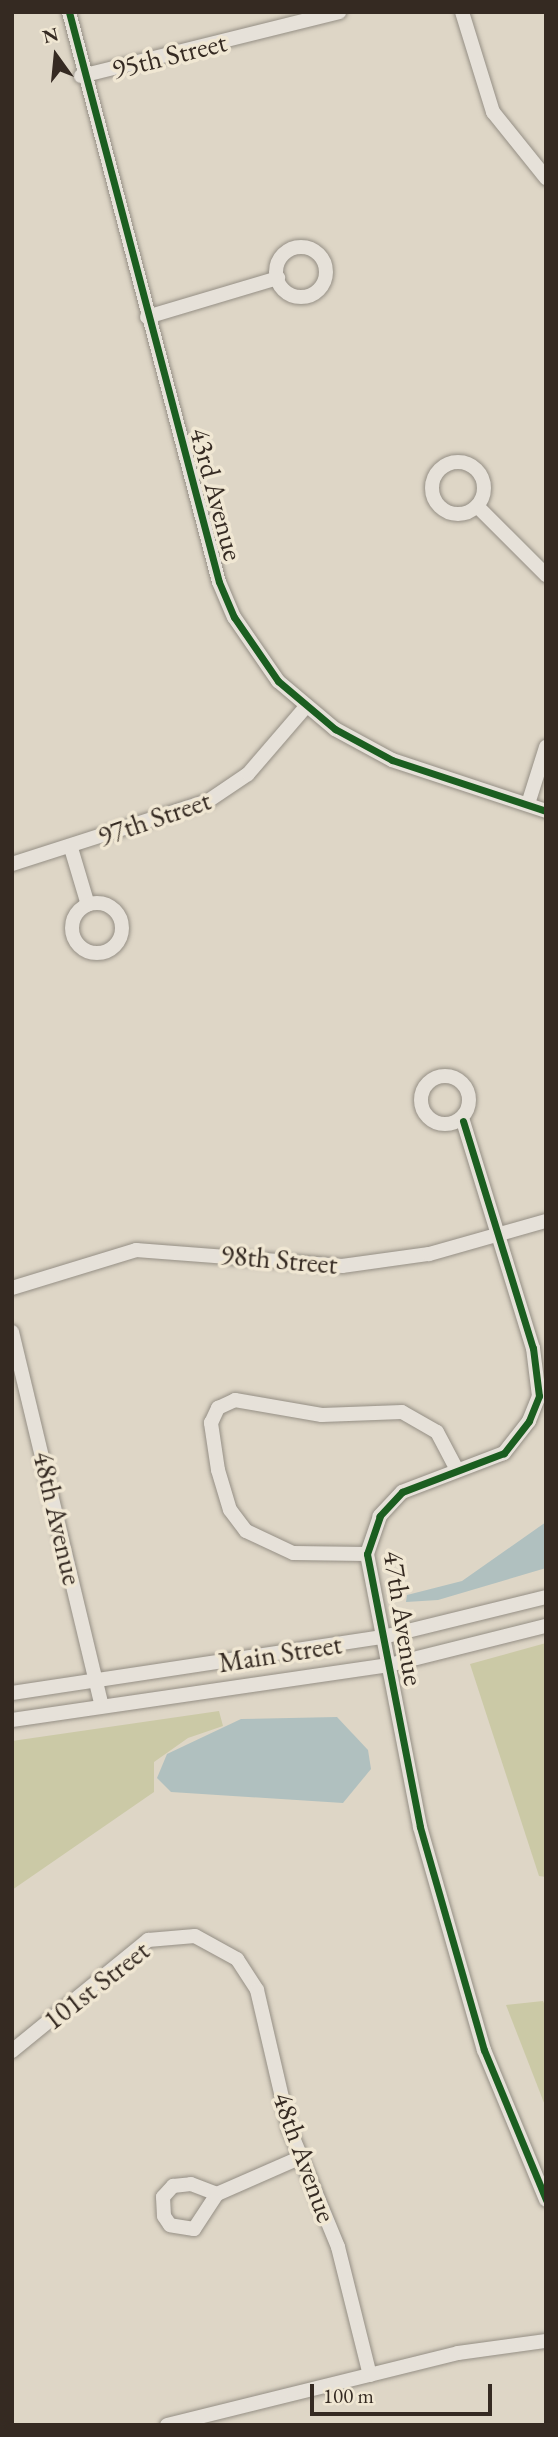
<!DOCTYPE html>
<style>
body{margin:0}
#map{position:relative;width:558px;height:2437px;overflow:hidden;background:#ded6c6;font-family:"EB Garamond",serif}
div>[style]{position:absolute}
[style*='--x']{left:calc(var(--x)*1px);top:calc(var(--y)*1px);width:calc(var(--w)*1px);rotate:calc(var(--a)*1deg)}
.green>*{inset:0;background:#cbc9a6}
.water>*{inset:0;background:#b0c0bf}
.roads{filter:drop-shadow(0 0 2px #958f85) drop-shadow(0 0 2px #958f85)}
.street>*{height:14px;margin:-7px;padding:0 7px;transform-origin:7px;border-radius:7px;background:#e6e1d9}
.street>.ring{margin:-7px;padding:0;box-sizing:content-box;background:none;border:14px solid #e6e1d9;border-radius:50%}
.cycleway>*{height:7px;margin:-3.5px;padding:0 3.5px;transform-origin:3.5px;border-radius:3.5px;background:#1b5e20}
span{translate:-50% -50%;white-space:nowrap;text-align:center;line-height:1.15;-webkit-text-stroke:7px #f0e7d3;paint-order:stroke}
.street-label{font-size:28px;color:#352a22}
.frame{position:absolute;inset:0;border:14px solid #352a22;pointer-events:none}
.north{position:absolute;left:21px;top:21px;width:70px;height:70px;-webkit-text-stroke:5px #f0e7d3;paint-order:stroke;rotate:345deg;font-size:19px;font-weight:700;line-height:28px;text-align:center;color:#352a22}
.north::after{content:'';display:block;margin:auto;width:24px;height:32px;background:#352a22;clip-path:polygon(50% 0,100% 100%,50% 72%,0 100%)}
.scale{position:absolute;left:310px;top:2384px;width:182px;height:32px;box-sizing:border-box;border:4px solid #352a22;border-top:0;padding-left:9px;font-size:21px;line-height:24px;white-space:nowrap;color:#352a22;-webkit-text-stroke:5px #f0e7d3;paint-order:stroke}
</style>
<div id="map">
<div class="green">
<div style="clip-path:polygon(546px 1643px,546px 1877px,539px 1876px,470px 1664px)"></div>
<div style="clip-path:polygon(219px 1711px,223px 1726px,188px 1738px,154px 1762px,154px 1792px,12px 1890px,12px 1741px)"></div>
<div style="clip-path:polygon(543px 2001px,546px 2008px,546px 2108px,506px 2005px)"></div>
</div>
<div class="water">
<div style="clip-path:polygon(546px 1522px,546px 1568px,438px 1600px,406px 1602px,407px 1595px,462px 1581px)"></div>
<div style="clip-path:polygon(337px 1717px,368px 1750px,371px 1769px,343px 1803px,171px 1792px,157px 1778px,167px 1754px,241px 1719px)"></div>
</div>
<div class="roads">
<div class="street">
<div style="--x:69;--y:12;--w:589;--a:75.26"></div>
<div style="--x:219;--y:582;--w:38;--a:67"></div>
<div style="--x:234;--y:617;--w:78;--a:55.5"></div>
<div style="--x:278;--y:681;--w:75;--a:40.1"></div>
<div style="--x:335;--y:729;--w:65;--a:28.5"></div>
<div style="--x:392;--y:760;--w:162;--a:18.3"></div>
<div style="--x:462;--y:12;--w:105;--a:72.8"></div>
<div style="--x:493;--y:112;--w:85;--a:51.2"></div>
<div style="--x:81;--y:76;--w:266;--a:-13.9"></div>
<div class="ring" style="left:276px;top:247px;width:36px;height:36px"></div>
<div style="--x:147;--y:317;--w:137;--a:-16.6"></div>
<div class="ring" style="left:432px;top:462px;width:38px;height:38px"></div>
<div style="--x:477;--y:506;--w:98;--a:45"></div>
<div style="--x:528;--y:804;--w:60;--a:-72.5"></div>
<div style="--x:71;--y:848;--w:59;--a:73.4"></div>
<div style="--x:12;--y:864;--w:206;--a:-17.8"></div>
<div style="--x:208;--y:801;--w:48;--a:-34"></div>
<div style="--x:248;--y:774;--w:86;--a:-49.3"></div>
<div class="ring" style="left:72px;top:903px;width:36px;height:36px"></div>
<div class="ring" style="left:421px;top:1076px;width:34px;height:34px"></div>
<div style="--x:463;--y:1121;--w:238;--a:72.9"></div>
<div style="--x:533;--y:1348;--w:48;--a:82.9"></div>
<div style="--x:539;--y:1396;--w:27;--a:112"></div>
<div style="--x:529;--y:1421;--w:41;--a:128"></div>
<div style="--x:504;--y:1453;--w:109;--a:159.1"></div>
<div style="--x:402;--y:1492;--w:33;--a:133"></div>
<div style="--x:380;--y:1516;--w:40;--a:108.9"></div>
<div style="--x:367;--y:1554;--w:278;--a:79"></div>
<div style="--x:420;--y:1827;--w:232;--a:74"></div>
<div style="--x:484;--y:2050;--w:162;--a:67.5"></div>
<div style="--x:12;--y:1288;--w:130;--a:-17"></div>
<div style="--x:136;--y:1250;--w:207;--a:4.4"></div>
<div style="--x:342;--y:1266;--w:88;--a:-7.9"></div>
<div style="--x:429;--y:1254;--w:122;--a:-15.8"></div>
<div style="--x:12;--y:1332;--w:382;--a:76.5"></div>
<div style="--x:367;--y:1554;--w:74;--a:-179.2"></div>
<div style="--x:293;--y:1553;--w:52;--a:-154.9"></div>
<div style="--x:246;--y:1531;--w:26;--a:-127"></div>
<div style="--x:230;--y:1510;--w:42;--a:-106.7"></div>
<div style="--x:218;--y:1470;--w:48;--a:-98.5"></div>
<div style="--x:211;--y:1423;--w:17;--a:-65"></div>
<div style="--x:218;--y:1408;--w:19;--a:-25"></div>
<div style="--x:235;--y:1400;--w:88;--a:9.8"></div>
<div style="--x:322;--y:1415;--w:80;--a:-2.1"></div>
<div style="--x:402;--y:1412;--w:40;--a:29.7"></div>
<div style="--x:437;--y:1432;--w:43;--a:62.2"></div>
<div style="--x:12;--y:1693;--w:375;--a:-8.6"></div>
<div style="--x:383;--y:1637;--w:168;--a:-13.8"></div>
<div style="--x:12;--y:1720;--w:381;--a:-8.3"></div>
<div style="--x:389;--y:1665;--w:162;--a:-14"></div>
<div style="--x:12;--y:2051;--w:176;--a:-39.2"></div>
<div style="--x:148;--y:1940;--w:47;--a:-4.9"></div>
<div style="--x:195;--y:1936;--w:48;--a:28.7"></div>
<div style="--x:237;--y:1959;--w:37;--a:57"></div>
<div style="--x:257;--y:1990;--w:142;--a:76.9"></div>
<div style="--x:289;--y:2128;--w:129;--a:67.6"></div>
<div style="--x:338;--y:2247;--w:132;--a:76"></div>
<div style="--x:217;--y:2194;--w:42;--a:123.3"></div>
<div style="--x:194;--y:2229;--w:24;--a:-171"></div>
<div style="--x:170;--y:2225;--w:11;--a:-124"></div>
<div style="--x:164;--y:2216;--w:19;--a:-93"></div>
<div style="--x:163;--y:2197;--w:15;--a:-48"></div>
<div style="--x:173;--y:2186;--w:18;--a:-6"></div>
<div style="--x:191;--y:2184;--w:28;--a:21"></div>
<div style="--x:217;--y:2194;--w:90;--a:-23.7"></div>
<div style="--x:167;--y:2425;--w:300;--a:-13.9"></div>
<div style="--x:458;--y:2353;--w:89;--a:-7.8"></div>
</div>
</div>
<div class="cycleway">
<div style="--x:69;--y:12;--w:589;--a:75.26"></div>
<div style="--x:219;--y:582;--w:38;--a:67"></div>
<div style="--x:234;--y:617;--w:78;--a:55.5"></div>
<div style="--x:278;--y:681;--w:75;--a:40.1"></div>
<div style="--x:335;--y:729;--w:65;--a:28.5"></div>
<div style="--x:392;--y:760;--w:162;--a:18.3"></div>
<div style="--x:463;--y:1121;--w:238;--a:72.9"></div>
<div style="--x:533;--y:1348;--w:48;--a:82.9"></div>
<div style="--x:539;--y:1396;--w:27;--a:112"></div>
<div style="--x:529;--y:1421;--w:41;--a:128"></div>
<div style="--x:504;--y:1453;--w:109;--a:159.1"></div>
<div style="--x:402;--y:1492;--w:33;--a:133"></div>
<div style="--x:380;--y:1516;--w:40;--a:108.9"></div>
<div style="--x:367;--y:1554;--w:278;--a:79"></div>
<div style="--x:420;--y:1827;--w:232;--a:74"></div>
<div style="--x:484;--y:2050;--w:162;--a:67.5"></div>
</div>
<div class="street-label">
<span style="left:169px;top:55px;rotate:-14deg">95th Street</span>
<span style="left:217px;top:494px;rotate:75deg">43rd Avenue</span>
<span style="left:154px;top:818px;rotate:-19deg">97th Street</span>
<span style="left:279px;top:1259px;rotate:5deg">98th Street</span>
<span style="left:58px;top:1518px;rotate:77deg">48th Avenue</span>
<span style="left:404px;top:1618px;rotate:81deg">47th Avenue</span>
<span style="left:280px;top:1653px;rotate:-9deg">Main Street</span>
<span style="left:96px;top:1985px;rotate:-38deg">101st Street</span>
<span style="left:305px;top:2157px;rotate:70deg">48th Avenue</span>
</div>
<div class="frame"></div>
<div class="north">N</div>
<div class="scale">100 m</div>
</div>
